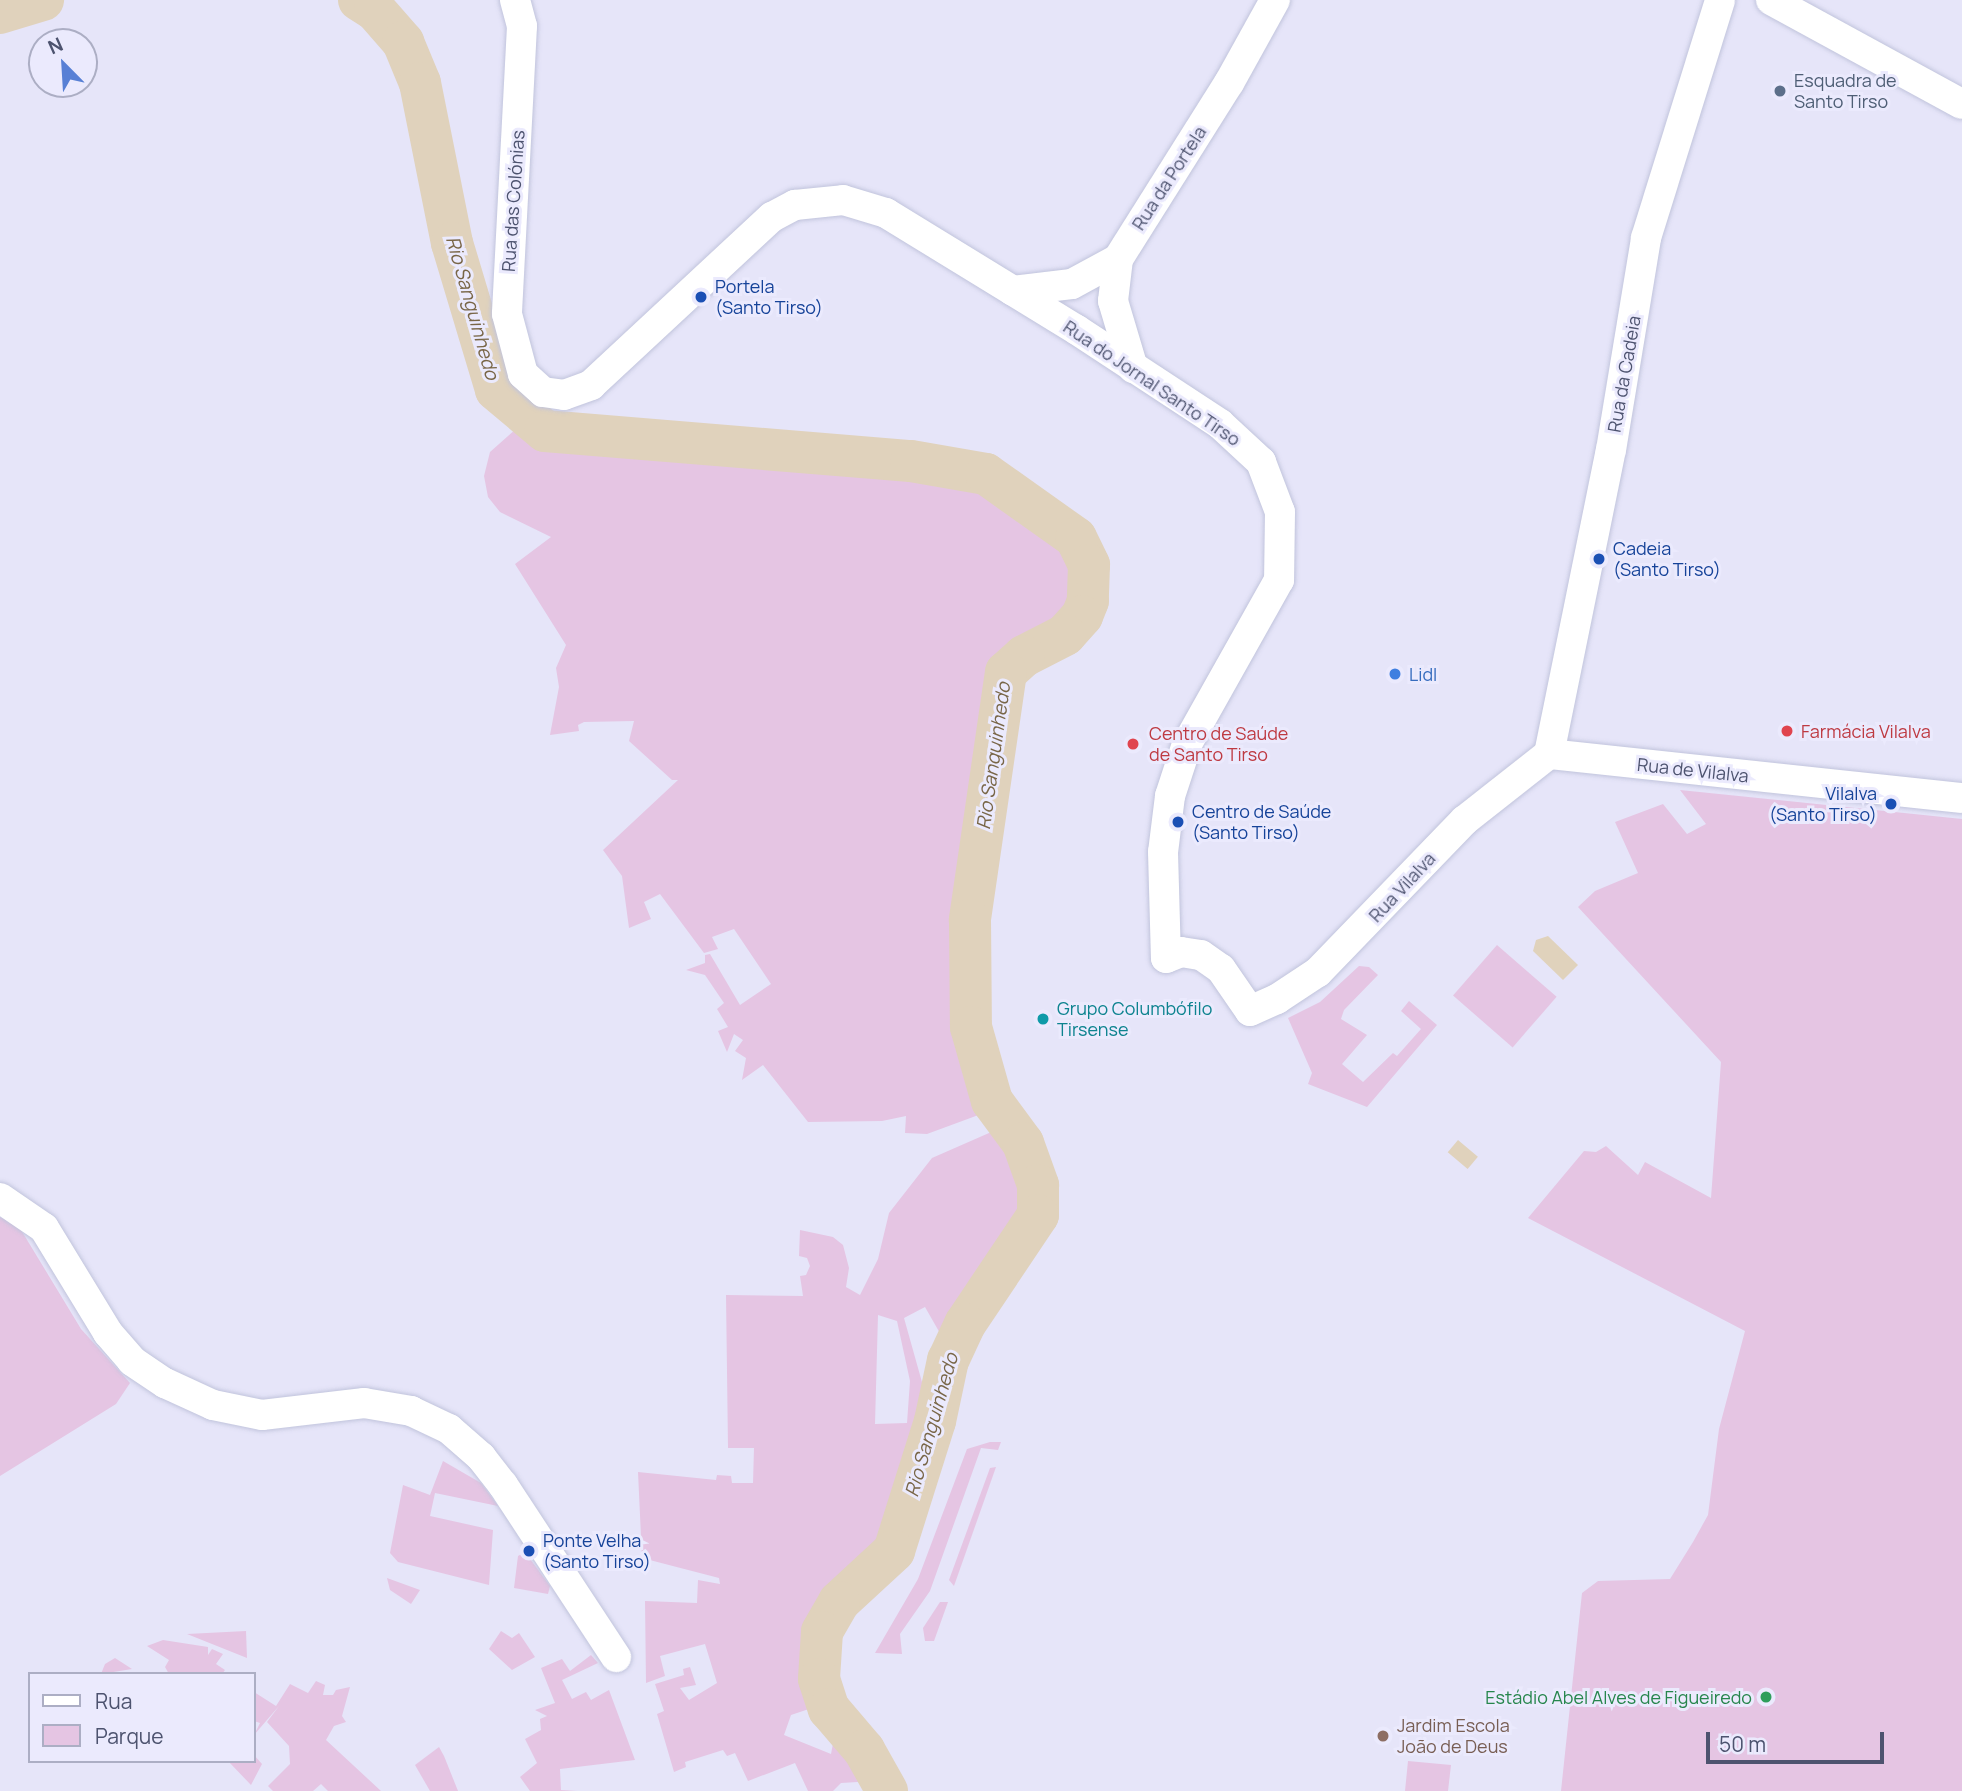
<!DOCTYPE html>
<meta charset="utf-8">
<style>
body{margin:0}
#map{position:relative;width:1962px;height:1791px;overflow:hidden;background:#e6e5f9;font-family:Manrope,sans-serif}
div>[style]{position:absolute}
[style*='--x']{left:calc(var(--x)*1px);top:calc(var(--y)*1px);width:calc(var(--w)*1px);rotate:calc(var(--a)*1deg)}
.green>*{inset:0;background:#e5c5e3;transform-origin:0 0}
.water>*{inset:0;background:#e0d2bc;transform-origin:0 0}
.river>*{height:42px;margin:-21px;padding:0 21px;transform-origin:21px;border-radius:21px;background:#e0d2bc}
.roads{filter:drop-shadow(0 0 2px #c1c4dc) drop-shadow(0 0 2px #c1c4dc)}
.minor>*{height:30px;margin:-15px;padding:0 15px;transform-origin:15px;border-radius:15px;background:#fff}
.dots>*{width:19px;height:19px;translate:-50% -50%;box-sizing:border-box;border:4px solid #ebeafd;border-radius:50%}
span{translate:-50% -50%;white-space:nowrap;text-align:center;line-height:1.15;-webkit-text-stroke:6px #ebeafd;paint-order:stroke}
.service-label{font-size:18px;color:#4e5e75}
.left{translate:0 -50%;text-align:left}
.street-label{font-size:18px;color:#4d536f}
.transit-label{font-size:18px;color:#164399}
.right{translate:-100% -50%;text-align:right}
.shop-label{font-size:18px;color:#366cbe}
.health-label{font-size:18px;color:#be3a42}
.culture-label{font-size:18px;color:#0d838f}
.leisure-label{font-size:18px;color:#27864d}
.education-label{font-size:18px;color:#785e54}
.water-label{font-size:19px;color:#796647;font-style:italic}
.legend{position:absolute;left:28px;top:1672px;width:228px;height:91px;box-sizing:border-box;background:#ebeafd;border:2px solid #acaec4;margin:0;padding:9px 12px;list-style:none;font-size:21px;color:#4d536f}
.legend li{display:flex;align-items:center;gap:14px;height:35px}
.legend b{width:35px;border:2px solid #acaec4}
.north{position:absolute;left:28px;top:28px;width:70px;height:70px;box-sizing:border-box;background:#ebeafd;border:2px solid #acaec4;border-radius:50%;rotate:336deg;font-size:19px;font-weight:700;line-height:28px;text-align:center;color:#4d536f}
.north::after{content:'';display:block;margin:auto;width:24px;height:32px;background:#5880d5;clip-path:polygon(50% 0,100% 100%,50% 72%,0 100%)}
.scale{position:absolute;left:1706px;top:1732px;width:178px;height:32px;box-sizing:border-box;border:4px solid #4d536f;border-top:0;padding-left:9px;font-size:21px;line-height:24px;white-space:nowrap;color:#4d536f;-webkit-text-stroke:5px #ebeafd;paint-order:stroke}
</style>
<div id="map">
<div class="green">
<div style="clip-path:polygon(525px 421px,549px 437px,909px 468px,985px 480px,1064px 535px,1082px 559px,1084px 593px,1079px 611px,1063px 629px,1000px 668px,965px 920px,966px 1029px,992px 1110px,927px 1134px,905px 1133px,906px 1116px,882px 1121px,808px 1122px,763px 1065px,742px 1080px,746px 1058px,735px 1051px,743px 1040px,734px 1034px,727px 1052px,718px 1031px,728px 1027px,717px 1009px,724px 1003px,705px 975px,686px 970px,705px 963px,705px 955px,710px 954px,740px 1005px,771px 984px,734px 929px,712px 937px,718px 949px,704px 953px,660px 894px,644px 902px,651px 919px,629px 928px,622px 876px,603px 850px,678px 780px,672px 780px,629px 741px,634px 721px,584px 722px,578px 725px,579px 731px,550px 735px,559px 687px,556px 668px,566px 645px,515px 564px,551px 537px,500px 512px,488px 497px,484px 476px,490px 452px)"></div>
<div style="clip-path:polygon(1680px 790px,1962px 819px,1962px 1791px,1561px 1791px,1582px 1593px,1598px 1581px,1670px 1579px,1693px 1542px,1708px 1515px,1719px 1429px,1745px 1331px,1528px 1218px,1584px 1151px,1596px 1152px,1606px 1146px,1638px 1175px,1645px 1162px,1711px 1198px,1721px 1062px,1578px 907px,1595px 891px,1638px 873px,1615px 822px,1663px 804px,1687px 834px,1706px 824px)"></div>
<div style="left:1497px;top:945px;width:79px;height:67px;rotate:41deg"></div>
<div style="clip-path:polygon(1359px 966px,1369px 967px,1378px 975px,1344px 1010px,1341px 1019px,1367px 1035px,1342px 1064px,1363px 1082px,1393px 1053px,1397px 1056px,1421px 1029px,1401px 1011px,1409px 1001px,1437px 1025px,1367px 1107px,1308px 1084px,1312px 1073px,1288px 1018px,1320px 1002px)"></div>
<div style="clip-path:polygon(evenodd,1005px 1126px,1018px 1146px,1032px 1183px,1033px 1215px,962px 1318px,945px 1354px,931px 1416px,888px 1549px,850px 1583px,814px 1636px,810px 1668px,815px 1707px,791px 1715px,784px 1735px,831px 1754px,835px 1733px,849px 1744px,874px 1781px,841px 1783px,833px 1791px,808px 1791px,795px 1763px,748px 1781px,735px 1753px,727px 1756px,723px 1750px,685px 1762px,686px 1767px,674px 1772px,657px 1714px,664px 1711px,655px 1684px,684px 1675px,683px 1669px,690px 1667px,696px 1685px,680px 1688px,689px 1700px,717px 1683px,705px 1644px,660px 1656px,665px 1676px,646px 1683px,645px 1601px,697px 1603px,698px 1580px,720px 1584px,719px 1578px,642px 1558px,638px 1472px,716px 1480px,717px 1475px,731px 1476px,732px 1483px,753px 1483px,754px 1448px,728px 1448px,726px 1295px,803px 1296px,800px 1276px,806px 1275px,810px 1266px,807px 1258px,799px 1256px,800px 1230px,833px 1237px,843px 1245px,849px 1268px,846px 1287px,860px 1295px,878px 1259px,889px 1213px,932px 1158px,1005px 1126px,925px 1307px,945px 1342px,927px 1400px,904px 1318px,925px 1307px,1005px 1126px,878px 1315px,897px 1321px,910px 1381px,907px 1423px,875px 1424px,878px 1315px)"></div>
<div style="clip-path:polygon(0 1217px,18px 1225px,81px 1329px,130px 1383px,116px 1404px,0 1476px)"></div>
<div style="clip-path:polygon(990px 1442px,1001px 1442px,998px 1450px,981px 1448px,930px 1591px,900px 1634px,902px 1654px,875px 1653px,918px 1579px,967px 1449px)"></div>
<div style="clip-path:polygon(443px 1461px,481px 1483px,498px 1506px,435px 1493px,430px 1516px,493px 1530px,489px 1585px,398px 1562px,390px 1553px,403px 1485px,430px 1495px)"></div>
<div style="clip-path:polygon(996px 1467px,954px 1586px,949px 1580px,990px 1468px)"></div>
<div style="clip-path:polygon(525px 1552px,550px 1586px,548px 1594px,514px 1588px,518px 1556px)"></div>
<div style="clip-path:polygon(387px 1578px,420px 1590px,411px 1604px,390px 1590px)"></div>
<div style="clip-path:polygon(940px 1602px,948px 1602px,934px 1641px,925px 1641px,923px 1628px)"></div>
<div style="clip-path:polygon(246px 1631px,247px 1658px,187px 1634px)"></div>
<div style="clip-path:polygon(501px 1631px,512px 1638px,519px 1633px,535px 1657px,512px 1670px,489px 1649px)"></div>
<div style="clip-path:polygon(163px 1640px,208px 1647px,208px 1655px,212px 1649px,223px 1654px,216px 1664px,225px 1670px,222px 1674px,169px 1674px,165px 1667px,169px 1660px,147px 1646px)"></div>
<div style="clip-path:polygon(591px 1655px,598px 1663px,562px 1680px,572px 1699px,586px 1692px,591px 1700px,609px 1690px,635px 1760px,560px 1769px,561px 1790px,577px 1791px,530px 1791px,520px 1777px,537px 1763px,525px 1739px,541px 1730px,540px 1719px,547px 1716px,535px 1710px,555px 1703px,541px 1668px,562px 1659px,570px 1671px)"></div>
<div style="clip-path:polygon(115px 1658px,132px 1669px,101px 1674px,105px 1664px)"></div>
<div style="clip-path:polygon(316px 1681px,325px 1685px,323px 1695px,333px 1695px,336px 1690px,350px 1687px,342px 1716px,346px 1722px,334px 1726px,326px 1740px,381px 1791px,328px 1791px,321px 1784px,313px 1791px,273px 1791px,268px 1786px,290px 1764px,289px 1746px,267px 1722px,279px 1706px,254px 1735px,260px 1723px,254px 1721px,254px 1692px,276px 1706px,290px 1684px,308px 1693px)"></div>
<div style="clip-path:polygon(439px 1747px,444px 1756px,458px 1791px,430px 1791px,415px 1765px)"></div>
<div style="clip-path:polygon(254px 1755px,262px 1764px,251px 1785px,228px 1761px,254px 1761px)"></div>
<div style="clip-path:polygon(1408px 1761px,1451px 1765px,1448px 1791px,1405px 1791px)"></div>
</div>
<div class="water">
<div style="clip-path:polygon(1548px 936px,1578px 965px,1563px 980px,1533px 951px,1536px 940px)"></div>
<div style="left:1458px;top:1140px;width:26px;height:16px;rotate:40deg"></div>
</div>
<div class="river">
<div style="--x:359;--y:0;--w:19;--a:32"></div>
<div style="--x:375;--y:10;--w:43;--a:48.8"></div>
<div style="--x:403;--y:42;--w:44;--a:67.5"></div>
<div style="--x:420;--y:83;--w:163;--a:78.7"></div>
<div style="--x:452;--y:243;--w:153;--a:73.3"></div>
<div style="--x:496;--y:390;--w:64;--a:39.9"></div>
<div style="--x:545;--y:431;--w:367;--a:4.7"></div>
<div style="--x:911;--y:461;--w:76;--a:9.8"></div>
<div style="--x:986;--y:474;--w:110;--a:35.4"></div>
<div style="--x:1076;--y:538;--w:30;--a:64"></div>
<div style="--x:1089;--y:565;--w:36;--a:92"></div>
<div style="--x:1088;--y:601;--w:16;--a:112"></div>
<div style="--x:1082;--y:616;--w:25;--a:132"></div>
<div style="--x:1065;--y:635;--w:46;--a:152.9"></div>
<div style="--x:1024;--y:656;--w:24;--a:138"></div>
<div style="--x:1006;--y:672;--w:251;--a:98.3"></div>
<div style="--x:970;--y:920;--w:107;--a:89.5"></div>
<div style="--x:971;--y:1027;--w:77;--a:74.2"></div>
<div style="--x:992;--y:1101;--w:52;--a:53.6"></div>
<div style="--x:1023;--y:1143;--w:45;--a:70.3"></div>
<div style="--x:1038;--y:1185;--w:30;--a:90"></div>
<div style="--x:1038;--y:1215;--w:131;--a:123.8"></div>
<div style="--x:965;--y:1324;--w:40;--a:115"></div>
<div style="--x:948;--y:1360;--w:62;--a:102"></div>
<div style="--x:935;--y:1421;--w:136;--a:107.5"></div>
<div style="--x:894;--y:1551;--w:75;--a:137.2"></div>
<div style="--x:839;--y:1602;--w:34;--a:120"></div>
<div style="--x:822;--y:1632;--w:47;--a:93.7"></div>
<div style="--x:819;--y:1679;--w:32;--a:72"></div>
<div style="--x:829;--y:1709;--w:54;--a:49.5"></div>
<div style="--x:864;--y:1750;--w:47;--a:60.7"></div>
<div style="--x:0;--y:13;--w:45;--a:-16.8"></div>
</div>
<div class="roads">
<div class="minor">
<div style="--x:515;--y:0;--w:27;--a:75"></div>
<div style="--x:522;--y:26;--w:288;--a:93"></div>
<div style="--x:507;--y:314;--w:62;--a:75.1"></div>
<div style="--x:523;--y:374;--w:27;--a:42"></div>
<div style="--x:543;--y:392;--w:21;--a:8"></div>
<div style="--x:564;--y:395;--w:29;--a:-20"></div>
<div style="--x:591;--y:385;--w:247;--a:-42.9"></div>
<div style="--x:772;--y:217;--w:26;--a:-28"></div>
<div style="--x:795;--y:205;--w:48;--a:-5.9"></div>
<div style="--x:843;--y:200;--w:45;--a:16.8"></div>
<div style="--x:886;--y:213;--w:224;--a:31.5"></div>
<div style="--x:1077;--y:330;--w:171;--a:33.3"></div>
<div style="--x:1220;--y:424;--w:56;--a:42.8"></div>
<div style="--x:1261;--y:462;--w:53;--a:69.2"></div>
<div style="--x:1280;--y:512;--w:68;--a:90.8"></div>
<div style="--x:1279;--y:580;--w:188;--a:119.3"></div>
<div style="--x:1187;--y:744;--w:55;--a:108.1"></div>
<div style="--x:1170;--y:796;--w:56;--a:97.1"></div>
<div style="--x:1163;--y:852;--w:106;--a:88.4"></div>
<div style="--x:1166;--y:958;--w:16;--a:-22"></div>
<div style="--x:1181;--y:952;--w:20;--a:9"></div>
<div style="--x:1201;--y:955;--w:24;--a:35"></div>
<div style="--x:1221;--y:969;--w:51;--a:55.4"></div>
<div style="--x:1250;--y:1011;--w:30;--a:-24"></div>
<div style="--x:1277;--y:999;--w:49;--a:-33.4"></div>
<div style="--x:1318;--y:972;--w:211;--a:-46"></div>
<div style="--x:1465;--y:820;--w:107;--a:-38.2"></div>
<div style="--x:1771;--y:0;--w:217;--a:28.6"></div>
<div style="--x:1118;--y:259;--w:42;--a:96.8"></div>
<div style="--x:1113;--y:301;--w:70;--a:73.4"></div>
<div style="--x:1013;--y:291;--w:59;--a:-6.8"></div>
<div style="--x:1072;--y:284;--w:52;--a:-28.5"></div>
<div style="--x:1118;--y:259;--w:208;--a:-57.8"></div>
<div style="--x:1229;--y:83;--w:95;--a:-61"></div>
<div style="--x:1549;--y:754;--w:310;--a:-78.5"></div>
<div style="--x:1611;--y:450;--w:215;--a:-80.6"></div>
<div style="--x:1646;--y:238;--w:249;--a:-72.7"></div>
<div style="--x:1549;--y:754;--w:415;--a:6.1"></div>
<div style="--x:0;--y:1198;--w:53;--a:34.3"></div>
<div style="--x:44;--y:1228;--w:123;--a:58.6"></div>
<div style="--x:108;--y:1333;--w:37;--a:49"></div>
<div style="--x:132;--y:1361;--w:40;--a:34"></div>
<div style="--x:165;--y:1383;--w:53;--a:24.6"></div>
<div style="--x:213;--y:1405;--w:50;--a:11.5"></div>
<div style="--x:262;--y:1415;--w:103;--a:-6.7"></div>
<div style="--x:364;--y:1403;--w:48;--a:9.7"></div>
<div style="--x:411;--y:1411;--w:42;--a:25.3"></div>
<div style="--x:449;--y:1429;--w:43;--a:41.2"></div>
<div style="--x:481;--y:1457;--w:36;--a:52"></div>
<div style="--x:503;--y:1485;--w:206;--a:56.7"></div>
</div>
</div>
<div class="dots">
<div style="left:1780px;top:91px;background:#5c6f8a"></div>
<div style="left:701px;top:297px;background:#1a4fb4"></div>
<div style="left:1599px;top:559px;background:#1a4fb4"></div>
<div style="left:1395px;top:674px;background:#3f7fe0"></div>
<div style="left:1787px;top:731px;background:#e0444e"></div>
<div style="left:1133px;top:744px;background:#e0444e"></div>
<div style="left:1891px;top:804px;background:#1a4fb4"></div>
<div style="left:1178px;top:822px;background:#1a4fb4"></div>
<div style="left:1043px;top:1019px;background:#0f9aa8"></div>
<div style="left:529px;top:1551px;background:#1a4fb4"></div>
<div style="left:1766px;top:1697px;background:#2e9e5b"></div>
<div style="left:1383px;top:1736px;background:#8d6e63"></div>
</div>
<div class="service-label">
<span class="left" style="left:1794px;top:91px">Esquadra de<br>Santo Tirso</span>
</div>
<div class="street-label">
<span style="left:1169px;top:178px;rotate:-57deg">Rua da Portela</span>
<span style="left:513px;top:201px;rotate:-86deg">Rua das Colónias</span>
<span style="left:1624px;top:374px;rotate:-80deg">Rua da Cadeia</span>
<span style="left:1152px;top:383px;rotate:34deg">Rua do Jornal Santo Tirso</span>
<span style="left:1693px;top:770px;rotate:6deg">Rua de Vilalva</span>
<span style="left:1402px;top:887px;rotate:-47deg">Rua Vilalva</span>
</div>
<div class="transit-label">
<span class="left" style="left:715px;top:297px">Portela<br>(Santo Tirso)</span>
<span class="left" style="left:1613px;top:559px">Cadeia<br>(Santo Tirso)</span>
<span class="right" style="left:1877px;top:804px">Vilalva<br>(Santo Tirso)</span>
<span class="left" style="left:1192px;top:822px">Centro de Saúde<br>(Santo Tirso)</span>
<span class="left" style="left:543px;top:1551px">Ponte Velha<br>(Santo Tirso)</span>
</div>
<div class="shop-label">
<span class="left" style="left:1409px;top:674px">Lidl</span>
</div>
<div class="health-label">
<span class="left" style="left:1801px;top:731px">Farmácia Vilalva</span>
<span class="left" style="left:1149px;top:744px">Centro de Saúde<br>de Santo Tirso</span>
</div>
<div class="culture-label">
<span class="left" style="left:1057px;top:1019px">Grupo Columbófilo<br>Tirsense</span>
</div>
<div class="leisure-label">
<span class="right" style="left:1752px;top:1697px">Estádio Abel Alves de Figueiredo</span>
</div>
<div class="education-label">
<span class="left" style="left:1397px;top:1736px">Jardim Escola<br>João de Deus</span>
</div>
<div class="water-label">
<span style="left:472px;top:308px;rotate:74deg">Rio Sanguinhedo</span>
<span style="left:994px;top:756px;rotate:-82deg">Rio Sanguinhedo</span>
<span style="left:932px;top:1425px;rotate:-74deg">Rio Sanguinhedo</span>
</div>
<ul class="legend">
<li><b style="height:9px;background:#fff"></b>Rua</li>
<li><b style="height:19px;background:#e5c5e3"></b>Parque</li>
</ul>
<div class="north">N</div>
<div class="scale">50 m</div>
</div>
